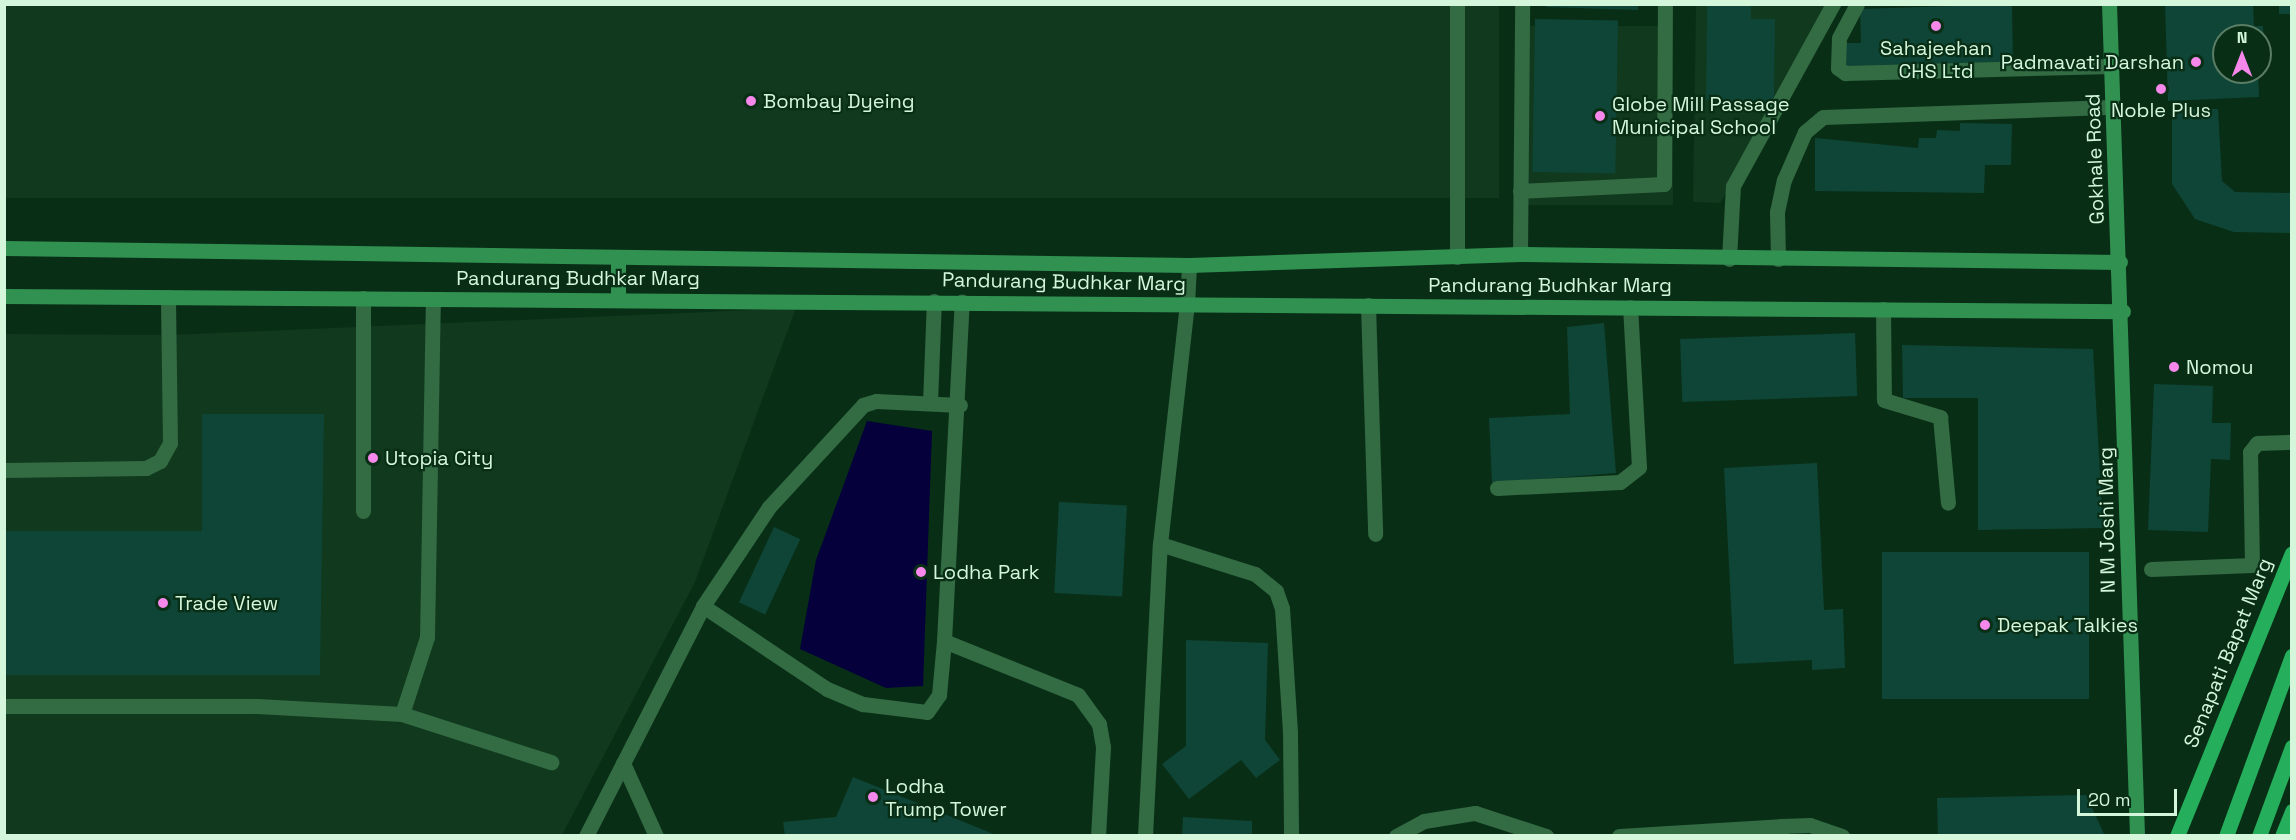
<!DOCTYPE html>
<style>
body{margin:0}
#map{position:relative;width:2296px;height:840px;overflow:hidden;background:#092e16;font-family:"Space Grotesk",sans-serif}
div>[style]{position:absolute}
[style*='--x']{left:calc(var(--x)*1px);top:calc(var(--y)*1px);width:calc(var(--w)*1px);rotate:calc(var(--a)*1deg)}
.built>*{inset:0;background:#10391d;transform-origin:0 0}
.water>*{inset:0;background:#05003b}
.building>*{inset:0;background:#0f4536;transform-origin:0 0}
.lane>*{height:15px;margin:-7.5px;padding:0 7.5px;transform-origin:7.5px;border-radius:7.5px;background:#336b43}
.street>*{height:15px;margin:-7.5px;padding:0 7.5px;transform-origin:7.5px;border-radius:7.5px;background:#336b43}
.secondary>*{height:15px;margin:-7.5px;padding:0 7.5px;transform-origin:7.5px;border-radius:7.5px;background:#309151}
.primary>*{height:15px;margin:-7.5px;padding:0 7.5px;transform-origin:7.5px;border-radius:7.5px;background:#25ae5b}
.dots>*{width:16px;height:16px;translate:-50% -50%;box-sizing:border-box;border:3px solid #092e16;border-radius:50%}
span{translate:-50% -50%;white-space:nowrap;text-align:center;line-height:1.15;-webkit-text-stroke:4.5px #092e16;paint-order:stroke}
.poi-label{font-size:20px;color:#d4f6db}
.right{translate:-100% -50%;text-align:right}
.left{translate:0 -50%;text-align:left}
.street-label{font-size:20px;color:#d4f6db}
.frame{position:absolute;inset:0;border:6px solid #d4f6db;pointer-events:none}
.north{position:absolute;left:2212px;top:24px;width:60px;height:60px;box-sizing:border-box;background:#092e16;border:2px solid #5a7e65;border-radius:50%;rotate:0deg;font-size:16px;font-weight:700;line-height:24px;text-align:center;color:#d4f6db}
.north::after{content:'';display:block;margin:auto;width:21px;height:27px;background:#f788eb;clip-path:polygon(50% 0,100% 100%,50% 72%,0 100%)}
.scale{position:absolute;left:2077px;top:789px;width:100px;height:27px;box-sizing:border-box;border:3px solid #d4f6db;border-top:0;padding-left:8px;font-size:18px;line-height:21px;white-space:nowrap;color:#d4f6db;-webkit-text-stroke:4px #092e16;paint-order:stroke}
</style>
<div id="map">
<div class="built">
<div style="left:5px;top:5px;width:1494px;height:193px"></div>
<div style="clip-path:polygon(1696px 5px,1842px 5px,1720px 203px,1693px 202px)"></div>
<div style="left:1528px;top:26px;width:145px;height:179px"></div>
<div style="clip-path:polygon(796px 308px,695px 582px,562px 835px,5px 836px,5px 334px,170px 335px)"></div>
</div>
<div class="water">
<div style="clip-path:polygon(867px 421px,932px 431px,923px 686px,886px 688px,800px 649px,816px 560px)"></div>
</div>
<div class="building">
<div style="clip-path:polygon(1546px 4px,1638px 4px,1638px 10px,1546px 7px)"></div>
<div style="clip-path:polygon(1707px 4px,1751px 4px,1751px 19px,1775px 19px,1774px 101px,1706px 100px)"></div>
<div style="clip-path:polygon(2012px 4px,2013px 65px,1843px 68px,1843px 43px,1861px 43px,1860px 9px)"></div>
<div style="clip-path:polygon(2165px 4px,2253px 4px,2254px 26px,2263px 26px,2264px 51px,2260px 36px,2224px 36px,2224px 72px,2258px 72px,2259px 97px,2168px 101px)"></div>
<div style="left:2279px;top:4px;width:13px;height:10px"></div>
<div style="left:1535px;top:19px;width:83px;height:153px;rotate:1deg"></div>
<div style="clip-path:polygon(2172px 109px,2218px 109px,2222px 181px,2235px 192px,2292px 193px,2292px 233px,2234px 232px,2195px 219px,2172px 184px)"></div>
<div style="clip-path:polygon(1960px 123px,2012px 124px,2011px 165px,1985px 165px,1984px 193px,1815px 191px,1815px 138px,1918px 148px,1919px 138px,1936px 138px,1937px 130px,1960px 131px)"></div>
<div style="clip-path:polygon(1604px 323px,1616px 473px,1492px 483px,1489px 418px,1570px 414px,1567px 327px)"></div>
<div style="left:1855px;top:333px;width:63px;height:175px;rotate:88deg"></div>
<div style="clip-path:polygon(1902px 345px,2093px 349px,2103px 528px,1978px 530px,1978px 398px,1903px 398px)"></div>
<div style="clip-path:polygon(2154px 384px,2213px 386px,2212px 423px,2231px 423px,2230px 460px,2211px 459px,2208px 532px,2148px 530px)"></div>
<div style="clip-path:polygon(202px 414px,324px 414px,320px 675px,4px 675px,4px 531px,202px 531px)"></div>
<div style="clip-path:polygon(1817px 463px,1824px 610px,1843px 609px,1845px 668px,1812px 670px,1812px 660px,1734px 664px,1724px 468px)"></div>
<div style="left:1059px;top:502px;width:68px;height:91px;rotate:3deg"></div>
<div style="left:774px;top:527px;width:29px;height:83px;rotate:25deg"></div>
<div style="left:1882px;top:552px;width:207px;height:147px"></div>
<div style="clip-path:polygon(1186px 640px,1268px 643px,1265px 740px,1280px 760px,1256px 778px,1241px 760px,1189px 799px,1162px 764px,1186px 746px)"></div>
<div style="clip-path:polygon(853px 777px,996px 835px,996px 836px,785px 836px,783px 822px,836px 817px)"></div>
<div style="clip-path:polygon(2086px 795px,2105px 836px,1938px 836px,1937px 798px)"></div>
<div style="clip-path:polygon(1183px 817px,1252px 821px,1252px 836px,1182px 836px)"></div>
</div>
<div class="lane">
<div style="--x:1457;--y:257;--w:253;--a:-90"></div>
<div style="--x:1729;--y:259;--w:73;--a:-86.9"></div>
<div style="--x:1733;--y:186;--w:208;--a:-61.2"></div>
<div style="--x:4;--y:470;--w:142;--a:-0.8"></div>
<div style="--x:146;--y:468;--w:16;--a:-27"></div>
<div style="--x:160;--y:461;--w:21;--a:-61"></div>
<div style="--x:170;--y:443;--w:146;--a:-90.8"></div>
<div style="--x:363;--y:511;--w:213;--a:-90"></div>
<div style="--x:1160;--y:544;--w:100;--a:17.5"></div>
<div style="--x:1255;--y:574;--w:27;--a:39"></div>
<div style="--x:1276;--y:591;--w:18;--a:71"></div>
<div style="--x:1282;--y:608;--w:125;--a:86.3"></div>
<div style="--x:1290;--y:733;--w:103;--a:89.4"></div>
<div style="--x:4;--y:706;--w:253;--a:0"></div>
<div style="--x:257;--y:706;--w:145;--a:3.2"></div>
<div style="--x:402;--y:714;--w:157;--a:17.9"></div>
<div style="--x:402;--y:714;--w:81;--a:-72"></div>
<div style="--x:427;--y:637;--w:338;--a:-89"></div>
<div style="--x:1145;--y:836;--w:292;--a:-87.1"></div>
<div style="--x:1160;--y:544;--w:241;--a:-83.6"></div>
</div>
<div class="street">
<div style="--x:1857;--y:4;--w:38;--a:118"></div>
<div style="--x:1839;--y:38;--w:30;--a:92"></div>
<div style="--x:1838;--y:68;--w:9;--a:36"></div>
<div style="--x:1845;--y:73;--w:267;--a:-1.5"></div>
<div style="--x:1520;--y:191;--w:144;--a:-2.8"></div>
<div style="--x:1664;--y:184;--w:180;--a:-89.7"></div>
<div style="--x:1520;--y:254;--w:250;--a:-89.5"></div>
<div style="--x:1778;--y:259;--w:47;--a:-91.2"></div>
<div style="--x:1777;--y:212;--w:33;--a:-78"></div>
<div style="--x:1784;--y:180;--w:52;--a:-66.4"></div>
<div style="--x:1805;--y:132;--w:23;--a:-40"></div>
<div style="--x:1823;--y:117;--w:290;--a:-2"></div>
<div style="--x:1187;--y:305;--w:40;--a:-87.1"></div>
<div style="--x:1368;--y:305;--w:229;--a:88.2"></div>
<div style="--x:1883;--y:309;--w:91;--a:89.4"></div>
<div style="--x:1884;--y:400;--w:59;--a:16.9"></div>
<div style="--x:1940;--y:417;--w:86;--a:84.7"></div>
<div style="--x:930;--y:403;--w:102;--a:-87.8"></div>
<div style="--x:1497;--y:488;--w:123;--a:-2.8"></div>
<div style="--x:1620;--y:482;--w:24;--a:-38"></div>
<div style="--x:1639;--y:467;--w:160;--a:-93.2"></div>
<div style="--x:2151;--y:569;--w:101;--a:-2.3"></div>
<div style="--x:2252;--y:565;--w:113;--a:-91"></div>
<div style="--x:2250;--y:452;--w:11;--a:-52"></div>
<div style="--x:2257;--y:443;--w:35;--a:-2"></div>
<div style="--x:703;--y:606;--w:149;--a:33.8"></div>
<div style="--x:827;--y:689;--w:39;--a:23"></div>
<div style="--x:863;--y:704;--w:64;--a:7.1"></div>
<div style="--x:927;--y:712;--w:21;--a:-55"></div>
<div style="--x:939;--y:695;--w:54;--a:-84.7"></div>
<div style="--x:944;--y:641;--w:340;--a:-87"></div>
<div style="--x:944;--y:641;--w:144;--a:21.9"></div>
<div style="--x:1078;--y:695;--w:36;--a:54"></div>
<div style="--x:1099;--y:724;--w:23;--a:80"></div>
<div style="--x:1103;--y:747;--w:89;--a:93.2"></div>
<div style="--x:623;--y:763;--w:80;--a:65.7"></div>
<div style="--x:1781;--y:826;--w:29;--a:-2"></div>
<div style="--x:1810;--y:825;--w:34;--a:19"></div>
<div style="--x:586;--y:836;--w:258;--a:-63"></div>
<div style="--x:703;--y:606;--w:119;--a:-56.3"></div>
<div style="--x:769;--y:507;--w:139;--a:-47.3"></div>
<div style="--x:863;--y:405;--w:14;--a:-17"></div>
<div style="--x:876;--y:401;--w:84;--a:2.7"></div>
<div style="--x:1396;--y:836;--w:32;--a:-28"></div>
<div style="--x:1424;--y:821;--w:52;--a:-8.9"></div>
<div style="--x:1475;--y:813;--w:75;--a:17.9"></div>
<div style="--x:1619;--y:836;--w:162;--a:-3.5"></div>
<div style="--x:1781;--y:826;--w:10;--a:90"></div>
</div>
<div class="secondary">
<div style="--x:2109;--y:4;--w:832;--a:88.07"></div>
<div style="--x:4;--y:248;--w:1185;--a:0.82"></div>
<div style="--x:1189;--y:265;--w:331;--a:-1.9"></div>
<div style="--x:1520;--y:254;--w:600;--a:0.76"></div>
<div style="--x:618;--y:257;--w:43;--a:90"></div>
<div style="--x:4;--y:296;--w:2119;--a:0.41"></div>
</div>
<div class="primary">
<div style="--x:2177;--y:836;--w:305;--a:-67.9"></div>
<div style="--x:2226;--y:836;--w:192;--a:-69.9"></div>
<div style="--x:2259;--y:836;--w:95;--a:-69.7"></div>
<div style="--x:2282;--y:836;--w:27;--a:-68"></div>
</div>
<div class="dots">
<div style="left:1936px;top:26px;background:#f788eb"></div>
<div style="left:2196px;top:62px;background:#f788eb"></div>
<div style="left:2161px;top:89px;background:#f788eb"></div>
<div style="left:751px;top:101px;background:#f788eb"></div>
<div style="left:1600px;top:116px;background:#f788eb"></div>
<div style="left:2174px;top:367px;background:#f788eb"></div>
<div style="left:373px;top:458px;background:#f788eb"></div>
<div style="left:921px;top:572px;background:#f788eb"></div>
<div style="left:163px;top:603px;background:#f788eb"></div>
<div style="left:1985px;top:625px;background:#f788eb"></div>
<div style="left:873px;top:797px;background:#f788eb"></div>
</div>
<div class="poi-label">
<span style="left:1936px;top:60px">Sahajeehan<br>CHS Ltd</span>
<span class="right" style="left:2184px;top:62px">Padmavati Darshan</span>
<span class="left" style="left:763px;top:101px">Bombay Dyeing</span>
<span class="left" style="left:1612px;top:116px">Globe Mill Passage<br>Municipal School</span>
<span style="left:2161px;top:110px">Noble Plus</span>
<span class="left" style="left:2186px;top:367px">Nomou</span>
<span class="left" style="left:385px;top:458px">Utopia City</span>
<span class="left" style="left:933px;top:572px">Lodha Park</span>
<span class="left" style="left:175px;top:603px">Trade View</span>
<span class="left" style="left:1997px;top:625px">Deepak Talkies</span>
<span class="left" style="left:885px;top:798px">Lodha<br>Trump Tower</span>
</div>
<div class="street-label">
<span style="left:2095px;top:159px;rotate:-92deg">Gokhale Road</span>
<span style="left:578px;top:278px">Pandurang Budhkar Marg</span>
<span style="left:1064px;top:282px;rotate:1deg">Pandurang Budhkar Marg</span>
<span style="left:1550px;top:285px">Pandurang Budhkar Marg</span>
<span style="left:2107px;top:520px;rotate:-91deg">N M Joshi Marg</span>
<span style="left:2228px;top:653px;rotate:-68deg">Senapati Bapat Marg</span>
</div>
<div class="frame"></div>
<div class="north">N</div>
<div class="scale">20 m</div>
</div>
